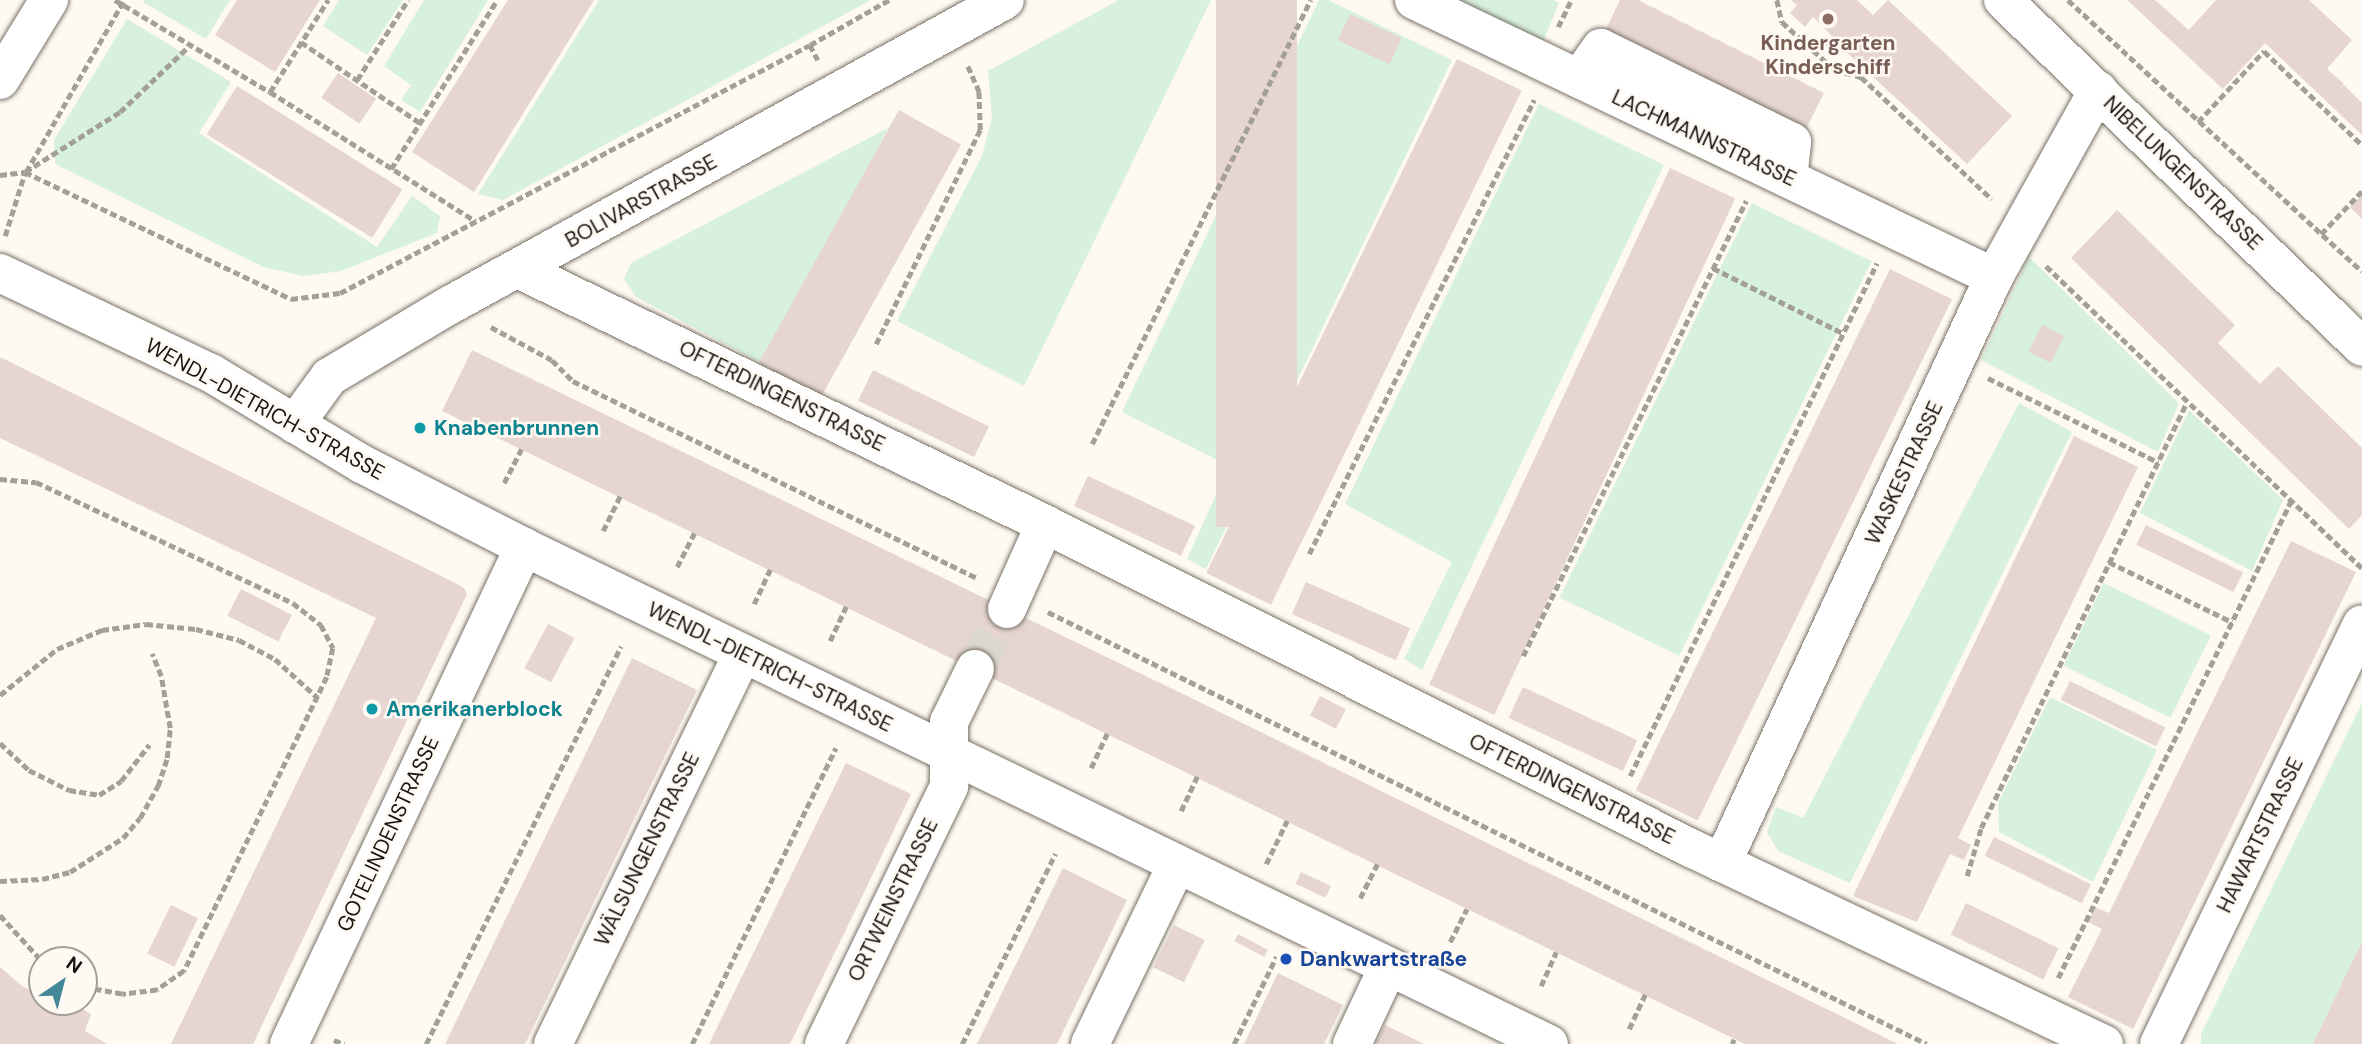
<!DOCTYPE html>
<meta charset="utf-8">
<style>
body{margin:0}
#map{position:relative;width:2362px;height:1044px;overflow:hidden;background:#fef9f2;font-family:"DM Sans",sans-serif}
div>[style]{position:absolute}
[style*='--x']{left:calc(var(--x)*1px);top:calc(var(--y)*1px);width:calc(var(--w)*1px);rotate:calc(var(--a)*1deg)}
.green>*{inset:0;background:#d7f1dc;transform-origin:0 0}
.building>*{inset:0;background:#e6d5d1;transform-origin:0 0}
.minor-tunnel>*{height:38px;margin-top:-19px;transform-origin:0;background:repeating-linear-gradient(90deg,#dcd7d0 0 38px,transparent 0 57px)}
.path>*{height:4.5px;margin-top:-2.25px;transform-origin:0;background:repeating-linear-gradient(90deg,#a39f99 0 7px,transparent 0 10.5px)}
.roads{filter:drop-shadow(0 0 2px #787166) drop-shadow(0 0 2px #787166)}
.minor>*{height:38px;margin:-19px;padding:0 19px;transform-origin:19px;border-radius:19px;background:#fff}
.dots>*{width:19px;height:19px;translate:-50% -50%;box-sizing:border-box;border:4px solid #fef9f2;border-radius:50%}
span{translate:-50% -50%;white-space:nowrap;text-align:center;line-height:1.15;-webkit-text-stroke:5px #fef9f2;paint-order:stroke}
.education-label{font-size:21px;color:#785e54;font-weight:700}
.street-label{font-size:21px;color:#181511}
.culture-label{font-size:21px;color:#0d838f;font-weight:700}
.left{translate:0 -50%;text-align:left}
.transit-label{font-size:21px;color:#164399;font-weight:700}
.north{position:absolute;left:28px;top:946px;width:70px;height:70px;box-sizing:border-box;background:#fef9f2;border:2px solid #a29e98;border-radius:50%;rotate:35deg;font-size:19px;font-weight:700;line-height:28px;text-align:center;color:#181511}
.north::after{content:'';display:block;margin:auto;width:24px;height:32px;background:#448797;clip-path:polygon(50% 0,100% 100%,50% 72%,0 100%)}
</style>
<div id="map">
<div class="green">
<div style="clip-path:polygon(144px 0,230px 0,206px 39px,143px 2px)"></div>
<div style="clip-path:polygon(339px 0,403px 0,367px 55px,323px 26px)"></div>
<div style="clip-path:polygon(424px 0,488px 0,420px 112px,401px 100px,411px 85px,384px 66px)"></div>
<div style="clip-path:polygon(599px 0,871px 0,503px 200px,478px 194px)"></div>
<div style="clip-path:polygon(1119px 0,1211px 0,1024px 386px,897px 321px,982px 156px,992px 117px,988px 71px)"></div>
<div style="clip-path:polygon(1319px 0,1328px 0,1452px 60px,1206px 569px,1187px 559px,1229px 466px,1122px 412px)"></div>
<div style="clip-path:polygon(1460px 0,1553px 0,1559px 3px,1543px 42px)"></div>
<div style="clip-path:polygon(127px 19px,231px 82px,199px 133px,377px 247px,412px 196px,440px 216px,437px 233px,341px 271px,304px 276px,263px 267px,55px 164px,54px 140px)"></div>
<div style="clip-path:polygon(1539px 104px,1664px 165px,1422px 670px,1404px 659px,1452px 562px,1345px 504px)"></div>
<div style="clip-path:polygon(888px 128px,769px 367px,636px 297px,624px 279px,631px 263px)"></div>
<div style="left:1752px;top:203px;width:133px;height:439px;rotate:26deg"></div>
<div style="clip-path:polygon(2029px 257px,2179px 403px,2158px 452px,1981px 360px)"></div>
<div style="clip-path:polygon(2019px 403px,2072px 432px,1850px 883px,1778px 851px,1767px 832px,1776px 807px,1803px 818px)"></div>
<div style="clip-path:polygon(2189px 410px,2283px 500px,2252px 571px,2140px 513px)"></div>
<div style="left:2104px;top:583px;width:119px;height:92px;rotate:26deg"></div>
<div style="clip-path:polygon(2050px 697px,2157px 750px,2093px 882px,1999px 832px,1998px 803px)"></div>
<div style="clip-path:polygon(2362px 703px,2362px 943px,2313px 1044px,2201px 1044px,2201px 1034px)"></div>
</div>
<div class="building">
<div style="clip-path:polygon(237px 0,320px 0,275px 72px,215px 35px)"></div>
<div style="clip-path:polygon(508px 0,594px 0,474px 192px,412px 152px)"></div>
<div style="left:1216px;top:0;width:81px;height:527px"></div>
<div style="clip-path:polygon(1620px 0,1638px 0,1824px 93px,1805px 131px,1605px 31px)"></div>
<div style="clip-path:polygon(1791px 0,1857px 0,1873px 15px,1888px 0,2012px 116px,1967px 164px,1842px 48px,1836px 55px,1824px 44px,1832px 36px,1813px 17px,1805px 27px,1790px 13px,1797px 5px)"></div>
<div style="clip-path:polygon(2127px 0,2155px 0,2189px 30px,2216px 0,2309px 0,2352px 40px,2327px 69px,2344px 84px,2338px 90px,2344px 85px,2362px 103px,2362px 135px,2265px 43px,2223px 89px)"></div>
<div style="left:1350px;top:14px;width:57px;height:29px;rotate:25deg"></div>
<div style="left:1457px;top:59px;width:72px;height:572px;rotate:26deg"></div>
<div style="left:338px;top:73px;width:46px;height:30px;rotate:34deg"></div>
<div style="left:237px;top:86px;width:195px;height:57px;rotate:32deg"></div>
<div style="left:899px;top:110px;width:71px;height:290px;rotate:29deg"></div>
<div style="left:1670px;top:168px;width:72px;height:570px;rotate:25deg"></div>
<div style="clip-path:polygon(2362px 195px,2362px 219px,2350px 207px)"></div>
<div style="clip-path:polygon(2117px 210px,2235px 325px,2218px 343px,2260px 384px,2278px 366px,2362px 448px,2362px 515px,2349px 529px,2071px 258px)"></div>
<div style="left:1890px;top:269px;width:69px;height:580px;rotate:26deg"></div>
<div style="left:2042px;top:325px;width:25px;height:30px;rotate:27deg"></div>
<div style="clip-path:polygon(472px 350px,1185px 695px,1898px 1044px,1745px 1044px,442px 411px)"></div>
<div style="clip-path:polygon(0 357px,457px 584px,464px 588px,467px 594px,253px 1044px,171px 1044px,376px 618px,0 438px)"></div>
<div style="left:873px;top:370px;width:129px;height:34px;rotate:26deg"></div>
<div style="clip-path:polygon(2074px 436px,2138px 467px,1958px 838px,1971px 845px,1964px 860px,1950px 854px,1917px 922px,1853px 896px)"></div>
<div style="left:1088px;top:476px;width:118px;height:33px;rotate:25deg"></div>
<div style="left:2146px;top:525px;width:108px;height:22px;rotate:26deg"></div>
<div style="clip-path:polygon(2291px 541px,2356px 572px,2133px 1029px,2068px 997px,2102px 929px,2088px 922px,2095px 907px,2109px 913px)"></div>
<div style="left:1306px;top:582px;width:114px;height:35px;rotate:24deg"></div>
<div style="left:241px;top:589px;width:57px;height:30px;rotate:27deg"></div>
<div style="left:548px;top:624px;width:30px;height:50px;rotate:28deg"></div>
<div style="clip-path:polygon(632px 658px,697px 690px,645px 797px,525px 1044px,445px 1044px)"></div>
<div style="left:2070px;top:681px;width:106px;height:21px;rotate:26deg"></div>
<div style="left:1523px;top:687px;width:126px;height:34px;rotate:25deg"></div>
<div style="left:1320px;top:696px;width:29px;height:22px;rotate:27deg"></div>
<div style="clip-path:polygon(846px 763px,911px 794px,860px 901px,790px 1044px,709px 1044px)"></div>
<div style="left:1994px;top:837px;width:108px;height:21px;rotate:26deg"></div>
<div style="clip-path:polygon(1063px 868px,1127px 900px,1057px 1044px,977px 1044px)"></div>
<div style="left:1301px;top:872px;width:33px;height:13px;rotate:25deg"></div>
<div style="left:1966px;top:903px;width:103px;height:35px;rotate:26deg"></div>
<div style="left:171px;top:905px;width:30px;height:54px;rotate:26deg"></div>
<div style="left:1174px;top:925px;width:34px;height:47px;rotate:26deg"></div>
<div style="left:1238px;top:934px;width:34px;height:8px;rotate:28deg"></div>
<div style="clip-path:polygon(2362px 943px,2362px 1044px,2313px 1044px,2355px 956px)"></div>
<div style="clip-path:polygon(0 967px,22px 986px,42px 996px,42px 1002px,54px 1002px,75px 1012px,79px 1007px,91px 1014px,85px 1031px,107px 1044px,0 1044px)"></div>
<div style="clip-path:polygon(1278px 973px,1343px 1005px,1324px 1044px,1244px 1044px)"></div>
<div style="clip-path:polygon(1385px 1025px,1424px 1044px,1375px 1044px)"></div>
</div>
<div class="minor-tunnel">
<div style="--x:975;--y:669;--w:68;--a:-61.9"></div>
</div>
<div class="path">
<div style="--x:115;--y:0;--w:180;--a:30.7"></div>
<div style="--x:270;--y:92;--w:243;--a:32.1"></div>
<div style="--x:1777;--y:0;--w:23;--a:77"></div>
<div style="--x:1782;--y:22;--w:72;--a:42.2"></div>
<div style="--x:1835;--y:70;--w:27;--a:15"></div>
<div style="--x:1861;--y:77;--w:179;--a:43"></div>
<div style="--x:2068;--y:0;--w:400;--a:42.7"></div>
<div style="--x:1558;--y:27;--w:30;--a:-64"></div>
<div style="--x:301;--y:42;--w:144;--a:34.2"></div>
<div style="--x:810;--y:45;--w:17;--a:62"></div>
<div style="--x:357;--y:80;--w:95;--a:-57.5"></div>
<div style="--x:270;--y:92;--w:109;--a:-57.8"></div>
<div style="--x:2198;--y:122;--w:97;--a:-47.1"></div>
<div style="--x:2264;--y:51;--w:136;--a:43.8"></div>
<div style="--x:391;--y:169;--w:199;--a:-57.9"></div>
<div style="--x:26;--y:172;--w:198;--a:-60.3"></div>
<div style="--x:0;--y:175;--w:25;--a:-7"></div>
<div style="--x:25;--y:172;--w:295;--a:25.5"></div>
<div style="--x:291;--y:299;--w:49;--a:-7"></div>
<div style="--x:340;--y:293;--w:531;--a:-27.82"></div>
<div style="--x:810;--y:45;--w:91;--a:-29.7"></div>
<div style="--x:2321;--y:234;--w:59;--a:-46.4"></div>
<div style="--x:5;--y:236;--w:67;--a:-72.6"></div>
<div style="--x:25;--y:172;--w:112;--a:-32.3"></div>
<div style="--x:120;--y:112;--w:97;--a:-43.7"></div>
<div style="--x:2046;--y:266;--w:437;--a:43.7"></div>
<div style="--x:1713;--y:268;--w:145;--a:26.6"></div>
<div style="--x:491;--y:327;--w:69;--a:28.4"></div>
<div style="--x:552;--y:360;--w:30;--a:45"></div>
<div style="--x:573;--y:381;--w:449;--a:26"></div>
<div style="--x:876;--y:344;--w:238;--a:-64.1"></div>
<div style="--x:980;--y:130;--w:38;--a:-92"></div>
<div style="--x:979;--y:92;--w:30;--a:-114"></div>
<div style="--x:1988;--y:378;--w:190;--a:26.3"></div>
<div style="--x:1092;--y:444;--w:495;--a:-63.8"></div>
<div style="--x:0;--y:479;--w:36;--a:5"></div>
<div style="--x:36;--y:482;--w:284;--a:25.2"></div>
<div style="--x:293;--y:603;--w:36;--a:38"></div>
<div style="--x:321;--y:625;--w:26;--a:62"></div>
<div style="--x:333;--y:648;--w:30;--a:102"></div>
<div style="--x:327;--y:677;--w:327;--a:115.9"></div>
<div style="--x:184;--y:971;--w:33;--a:145"></div>
<div style="--x:157;--y:990;--w:35;--a:173"></div>
<div style="--x:122;--y:994;--w:39;--a:-170"></div>
<div style="--x:504;--y:483;--w:38;--a:-63"></div>
<div style="--x:603;--y:531;--w:39;--a:-64"></div>
<div style="--x:1309;--y:554;--w:507;--a:-63.64"></div>
<div style="--x:2109;--y:562;--w:137;--a:26"></div>
<div style="--x:677;--y:567;--w:38;--a:-63"></div>
<div style="--x:754;--y:604;--w:38;--a:-65"></div>
<div style="--x:1048;--y:612;--w:979;--a:26.17"></div>
<div style="--x:830;--y:641;--w:38;--a:-65"></div>
<div style="--x:1523;--y:656;--w:507;--a:-63.89"></div>
<div style="--x:0;--y:695;--w:73;--a:-38.9"></div>
<div style="--x:57;--y:649;--w:49;--a:-22.9"></div>
<div style="--x:102;--y:630;--w:44;--a:-7.8"></div>
<div style="--x:146;--y:624;--w:50;--a:5.7"></div>
<div style="--x:196;--y:629;--w:44;--a:14.3"></div>
<div style="--x:239;--y:640;--w:41;--a:27.8"></div>
<div style="--x:275;--y:659;--w:57;--a:42.1"></div>
<div style="--x:0;--y:743;--w:40;--a:43"></div>
<div style="--x:29;--y:770;--w:45;--a:26.6"></div>
<div style="--x:69;--y:790;--w:30;--a:9"></div>
<div style="--x:99;--y:795;--w:26;--a:-32"></div>
<div style="--x:121;--y:781;--w:46;--a:-52.1"></div>
<div style="--x:1091;--y:768;--w:38;--a:-65"></div>
<div style="--x:1630;--y:776;--w:569;--a:-64.29"></div>
<div style="--x:1181;--y:811;--w:38;--a:-65"></div>
<div style="--x:1266;--y:864;--w:48;--a:-64"></div>
<div style="--x:1967;--y:876;--w:50;--a:-73.7"></div>
<div style="--x:1981;--y:828;--w:472;--a:-64.2"></div>
<div style="--x:0;--y:881;--w:42;--a:-2.7"></div>
<div style="--x:42;--y:879;--w:29;--a:-14"></div>
<div style="--x:70;--y:872;--w:63;--a:-32.7"></div>
<div style="--x:123;--y:838;--w:26;--a:-50"></div>
<div style="--x:140;--y:818;--w:37;--a:-61"></div>
<div style="--x:158;--y:786;--w:29;--a:-72"></div>
<div style="--x:167;--y:758;--w:30;--a:-84"></div>
<div style="--x:170;--y:728;--w:53;--a:-99.8"></div>
<div style="--x:161;--y:676;--w:24;--a:-112"></div>
<div style="--x:1360;--y:898;--w:38;--a:-63"></div>
<div style="--x:0;--y:915;--w:62;--a:47.6"></div>
<div style="--x:1450;--y:942;--w:37;--a:-63"></div>
<div style="--x:2058;--y:978;--w:531;--a:-63.97"></div>
<div style="--x:1541;--y:986;--w:37;--a:-66"></div>
<div style="--x:1629;--y:1029;--w:38;--a:-65"></div>
<div style="--x:334;--y:1040;--w:11;--a:22"></div>
<div style="--x:426;--y:1044;--w:443;--a:-63.9"></div>
<div style="--x:692;--y:1044;--w:329;--a:-64.1"></div>
<div style="--x:962;--y:1044;--w:212;--a:-63.9"></div>
<div style="--x:1234;--y:1044;--w:97;--a:-64.2"></div>
<div style="--x:1732;--y:1044;--w:5;--a:-68"></div>
</div>
<div class="roads">
<div class="minor">
<div style="--x:1414;--y:0;--w:643;--a:25.53"></div>
<div style="--x:2003;--y:0;--w:499;--a:44"></div>
<div style="--x:1579;--y:79;--w:38;--a:-55"></div>
<div style="--x:1601;--y:48;--w:213;--a:26.2"></div>
<div style="--x:1792;--y:142;--w:36;--a:96"></div>
<div style="--x:0;--y:80;--w:94;--a:-58.5"></div>
<div style="--x:518;--y:269;--w:585;--a:25.82"></div>
<div style="--x:1045;--y:524;--w:725;--a:26.64"></div>
<div style="--x:1693;--y:849;--w:455;--a:25.4"></div>
<div style="--x:0;--y:273;--w:233;--a:25.4"></div>
<div style="--x:211;--y:373;--w:176;--a:31.1"></div>
<div style="--x:362;--y:464;--w:182;--a:27.1"></div>
<div style="--x:524;--y:547;--w:1139;--a:25.87"></div>
<div style="--x:295;--y:424;--w:58;--a:-54.1"></div>
<div style="--x:329;--y:377;--w:141;--a:-30.8"></div>
<div style="--x:450;--y:305;--w:633;--a:-28.79"></div>
<div style="--x:1007;--y:609;--w:93;--a:-65.9"></div>
<div style="--x:1722;--y:863;--w:646;--a:-65.1"></div>
<div style="--x:1994;--y:277;--w:214;--a:-60.9"></div>
<div style="--x:289;--y:1044;--w:550;--a:-64.69"></div>
<div style="--x:553;--y:1044;--w:433;--a:-64.1"></div>
<div style="--x:824;--y:1044;--w:287;--a:-64.1"></div>
<div style="--x:949;--y:786;--w:64;--a:-90"></div>
<div style="--x:949;--y:722;--w:59;--a:-63.9"></div>
<div style="--x:1090;--y:1044;--w:200;--a:-64.2"></div>
<div style="--x:1352;--y:1044;--w:85;--a:-64.9"></div>
<div style="--x:2159;--y:1044;--w:466;--a:-64.2"></div>
</div>
</div>
<div class="dots">
<div style="left:1828px;top:19px;background:#8d6e63"></div>
<div style="left:420px;top:428px;background:#0f9aa8"></div>
<div style="left:372px;top:709px;background:#0f9aa8"></div>
<div style="left:1286px;top:959px;background:#1a4fb4"></div>
</div>
<div class="education-label">
<span style="left:1828px;top:55px">Kindergarten<br>Kinderschiff</span>
</div>
<div class="street-label">
<span style="left:1704px;top:138px;rotate:25deg">LACHMANNSTRASSE</span>
<span style="left:2183px;top:173px;rotate:44deg">NIBELUNGENSTRASSE</span>
<span style="left:641px;top:201px;rotate:-29deg">BOLIVARSTRASSE</span>
<span style="left:782px;top:396px;rotate:26deg">OFTERDINGENSTRASSE</span>
<span style="left:265px;top:409px;rotate:29deg">WENDL-DIETRICH-STRASSE</span>
<span style="left:1904px;top:473px;rotate:-65deg">WASKESTRASSE</span>
<span style="left:770px;top:667px;rotate:26deg">WENDL-DIETRICH-STRASSE</span>
<span style="left:1572px;top:789px;rotate:26deg">OFTERDINGENSTRASSE</span>
<span style="left:388px;top:834px;rotate:-65deg">GOTELINDENSTRASSE</span>
<span style="left:2260px;top:835px;rotate:-64deg">HAWARTSTRASSE</span>
<span style="left:647px;top:849px;rotate:-64deg">WÄLSUNGENSTRASSE</span>
<span style="left:893px;top:900px;rotate:-64deg">ORTWEINSTRASSE</span>
</div>
<div class="culture-label">
<span class="left" style="left:434px;top:428px">Knabenbrunnen</span>
<span class="left" style="left:386px;top:709px">Amerikanerblock</span>
</div>
<div class="transit-label">
<span class="left" style="left:1300px;top:959px">Dankwartstraße</span>
</div>
<div class="north">N</div>
</div>
